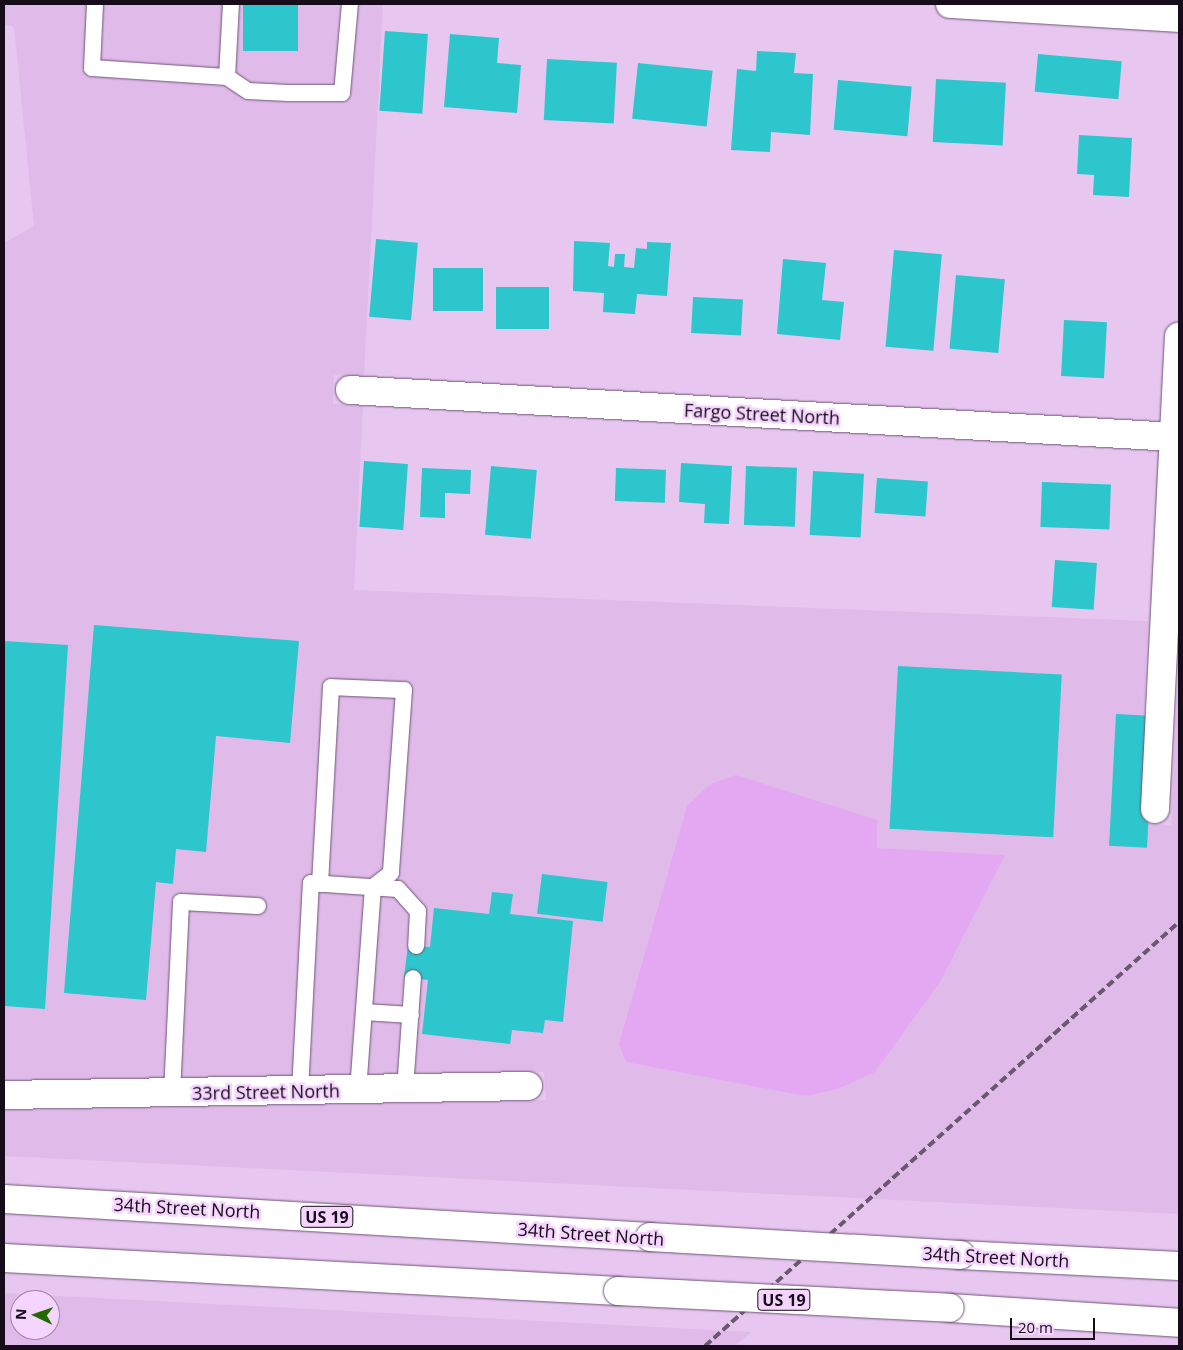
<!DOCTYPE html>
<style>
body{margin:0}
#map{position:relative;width:1183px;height:1350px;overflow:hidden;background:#e7c7f0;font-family:"Open Sans",sans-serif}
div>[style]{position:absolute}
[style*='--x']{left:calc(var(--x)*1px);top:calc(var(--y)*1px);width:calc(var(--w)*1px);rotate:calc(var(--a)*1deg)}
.built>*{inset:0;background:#e0bbea}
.green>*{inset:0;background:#e4a8f3}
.building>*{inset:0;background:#2cc6cc;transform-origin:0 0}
.roads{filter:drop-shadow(0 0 1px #705478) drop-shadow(0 0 1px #705478)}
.lane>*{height:16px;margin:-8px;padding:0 8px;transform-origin:8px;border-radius:8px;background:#fff}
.street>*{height:28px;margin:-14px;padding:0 14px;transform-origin:14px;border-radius:14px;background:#fff}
.highway>*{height:28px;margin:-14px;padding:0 14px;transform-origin:14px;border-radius:14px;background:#fff}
.rail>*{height:4px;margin-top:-2px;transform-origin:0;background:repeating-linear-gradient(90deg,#6a5770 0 8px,transparent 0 12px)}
.bridges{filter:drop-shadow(0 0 1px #705478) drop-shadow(0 0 1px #705478)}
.highway-bridge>*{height:28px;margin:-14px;padding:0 14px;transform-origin:14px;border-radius:14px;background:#fff}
span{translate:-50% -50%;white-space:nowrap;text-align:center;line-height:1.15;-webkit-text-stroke:5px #f5d4fd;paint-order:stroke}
.shield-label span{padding:1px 4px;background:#f5d4fd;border:1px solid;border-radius:4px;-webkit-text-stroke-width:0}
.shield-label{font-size:16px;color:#170c1a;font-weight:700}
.street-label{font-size:18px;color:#170c1a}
.frame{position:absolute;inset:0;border:5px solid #170c1a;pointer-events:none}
.north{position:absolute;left:10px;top:1290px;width:50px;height:50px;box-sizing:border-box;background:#f5d4fd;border:1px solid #9c84a2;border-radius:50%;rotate:273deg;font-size:14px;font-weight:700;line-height:20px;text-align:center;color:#170c1a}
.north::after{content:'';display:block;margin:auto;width:18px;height:22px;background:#236a03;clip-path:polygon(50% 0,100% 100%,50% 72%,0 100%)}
.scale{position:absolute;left:1010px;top:1318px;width:85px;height:22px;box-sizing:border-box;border:2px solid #170c1a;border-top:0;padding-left:6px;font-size:15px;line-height:18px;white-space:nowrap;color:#170c1a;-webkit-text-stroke:4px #f5d4fd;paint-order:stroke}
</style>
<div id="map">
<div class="built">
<div style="clip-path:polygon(4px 4px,383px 4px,364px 377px,334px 375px,333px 404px,363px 406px,354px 590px,1148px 621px,1139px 823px,1171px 825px,1179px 656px,1179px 1214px,4px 1156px,4px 1110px,546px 1100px,544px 1072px,4px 1081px,4px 243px,34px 226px,14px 27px,4px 24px)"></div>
<div style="clip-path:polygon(evenodd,4px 1293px,751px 1332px,735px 1346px,4px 1346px,4px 1293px,20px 1300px,50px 1300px,50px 1330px,20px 1330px,20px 1300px)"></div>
</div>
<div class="green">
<div style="clip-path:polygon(736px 775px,877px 820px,877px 848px,1005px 855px,940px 982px,875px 1072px,838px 1089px,805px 1096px,626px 1062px,619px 1044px,687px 806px,710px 784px)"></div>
</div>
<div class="building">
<div style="left:243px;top:4px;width:55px;height:47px"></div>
<div style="left:385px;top:31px;width:43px;height:80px;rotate:4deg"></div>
<div style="clip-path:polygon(450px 34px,499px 38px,497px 63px,521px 65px,517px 113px,444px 107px)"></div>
<div style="clip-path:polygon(757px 51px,796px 53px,794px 73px,813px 74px,810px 135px,771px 132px,770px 152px,731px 150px,737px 69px,756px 71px)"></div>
<div style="left:1038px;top:54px;width:84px;height:38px;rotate:5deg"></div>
<div style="left:547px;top:59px;width:70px;height:61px;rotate:3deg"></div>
<div style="left:638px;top:63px;width:75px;height:56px;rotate:6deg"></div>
<div style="left:936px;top:79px;width:70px;height:63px;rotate:3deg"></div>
<div style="left:838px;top:80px;width:74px;height:50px;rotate:5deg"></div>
<div style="clip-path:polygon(1079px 135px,1132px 138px,1129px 197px,1093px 195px,1094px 175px,1077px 174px)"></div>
<div style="left:376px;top:239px;width:42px;height:78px;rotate:5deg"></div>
<div style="clip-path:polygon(574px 241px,610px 243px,608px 266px,614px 267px,615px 254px,625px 254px,624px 267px,634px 268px,636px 248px,647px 249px,647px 242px,671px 243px,667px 296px,637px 294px,635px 314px,603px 312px,604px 293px,573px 291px)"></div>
<div style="left:894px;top:250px;width:48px;height:97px;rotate:5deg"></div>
<div style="clip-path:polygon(783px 259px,826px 263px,822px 300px,844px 302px,840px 340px,777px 334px)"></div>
<div style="left:433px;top:268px;width:50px;height:43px"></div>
<div style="left:956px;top:275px;width:49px;height:74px;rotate:5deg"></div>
<div style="left:549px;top:287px;width:42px;height:53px;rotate:90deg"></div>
<div style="left:693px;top:297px;width:50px;height:36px;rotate:3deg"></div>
<div style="left:1064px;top:320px;width:43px;height:56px;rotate:3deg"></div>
<div style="left:364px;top:461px;width:44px;height:66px;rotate:4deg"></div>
<div style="clip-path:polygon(681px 463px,732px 466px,729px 524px,704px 523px,705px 504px,679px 502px)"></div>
<div style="left:491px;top:466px;width:46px;height:69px;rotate:5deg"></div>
<div style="left:746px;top:466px;width:51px;height:59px;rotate:2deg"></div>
<div style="clip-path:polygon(422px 468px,471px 470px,470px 494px,445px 493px,445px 518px,420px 517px)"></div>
<div style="left:616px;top:468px;width:50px;height:33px;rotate:2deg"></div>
<div style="left:813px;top:471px;width:51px;height:64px;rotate:3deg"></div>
<div style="left:877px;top:478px;width:51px;height:35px;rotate:4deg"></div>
<div style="left:1042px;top:482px;width:69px;height:45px;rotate:2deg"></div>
<div style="left:1055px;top:560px;width:42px;height:47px;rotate:4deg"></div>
<div style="clip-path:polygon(94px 625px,299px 641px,290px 743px,216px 736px,206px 852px,176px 849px,173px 884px,156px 882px,146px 1000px,64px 993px)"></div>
<div style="clip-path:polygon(4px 641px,68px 645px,45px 1009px,4px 1006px)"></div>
<div style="left:898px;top:666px;width:164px;height:163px;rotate:3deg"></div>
<div style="left:1116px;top:714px;width:38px;height:132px;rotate:3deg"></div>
<div style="left:542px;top:874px;width:66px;height:40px;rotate:7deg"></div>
<div style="clip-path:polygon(492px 892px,513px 894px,510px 914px,573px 921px,563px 1022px,545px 1020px,543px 1033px,512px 1030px,510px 1044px,422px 1034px,428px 980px,404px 977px,408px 945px,430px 947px,434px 908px,489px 914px)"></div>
</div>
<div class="roads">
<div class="lane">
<div style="--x:95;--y:4;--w:64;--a:92.7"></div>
<div style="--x:92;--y:68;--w:135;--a:3.8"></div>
<div style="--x:227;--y:77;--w:25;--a:34"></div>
<div style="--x:248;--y:91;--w:40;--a:2.9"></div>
<div style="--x:288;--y:93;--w:54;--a:0"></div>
<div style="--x:342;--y:93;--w:89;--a:-84.9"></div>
<div style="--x:227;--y:77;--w:73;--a:-86.9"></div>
<div style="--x:320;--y:884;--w:197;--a:-86.8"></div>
<div style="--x:331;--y:687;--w:73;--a:2.4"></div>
<div style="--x:404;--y:690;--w:183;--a:94.1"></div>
<div style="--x:391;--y:873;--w:23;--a:142"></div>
<div style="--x:373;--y:887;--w:204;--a:94.2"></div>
<div style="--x:364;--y:1012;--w:47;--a:3.7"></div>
<div style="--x:405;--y:1089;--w:111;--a:-85.9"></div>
<div style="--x:300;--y:1091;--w:208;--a:-87"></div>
<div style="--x:311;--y:883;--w:87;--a:3.9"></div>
<div style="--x:398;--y:889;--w:30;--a:48"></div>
<div style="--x:418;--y:911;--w:35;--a:93"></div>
<div style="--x:172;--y:1094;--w:192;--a:-87.3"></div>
<div style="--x:181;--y:902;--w:77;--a:3"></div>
</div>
<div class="street">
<div style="--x:950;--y:4;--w:229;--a:3.5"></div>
<div style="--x:350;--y:390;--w:825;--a:3.26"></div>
<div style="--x:1155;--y:809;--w:473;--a:-87.1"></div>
<div style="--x:4;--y:1095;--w:524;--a:-0.98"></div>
</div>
<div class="highway">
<div style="--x:4;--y:1199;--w:647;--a:3.37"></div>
<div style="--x:960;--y:1255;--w:219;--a:2.9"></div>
<div style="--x:4;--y:1258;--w:615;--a:3.08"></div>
<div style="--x:950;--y:1308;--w:229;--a:3.7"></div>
</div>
</div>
<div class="rail">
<div style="--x:705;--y:1346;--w:636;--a:-41.81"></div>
</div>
<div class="bridges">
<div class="highway-bridge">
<div style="--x:650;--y:1237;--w:311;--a:3.3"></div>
<div style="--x:618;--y:1291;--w:332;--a:2.9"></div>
</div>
</div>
<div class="shield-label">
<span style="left:327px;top:1217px">US 19</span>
<span style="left:784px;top:1300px">US 19</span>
</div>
<div class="street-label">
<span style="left:762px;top:414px;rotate:3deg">Fargo Street North</span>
<span style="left:266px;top:1092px;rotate:-1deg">33rd Street North</span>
<span style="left:187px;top:1208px;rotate:3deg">34th Street North</span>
<span style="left:591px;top:1234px;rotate:4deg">34th Street North</span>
<span style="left:996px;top:1257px;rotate:3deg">34th Street North</span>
</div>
<div class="frame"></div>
<div class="north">N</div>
<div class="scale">20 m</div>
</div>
